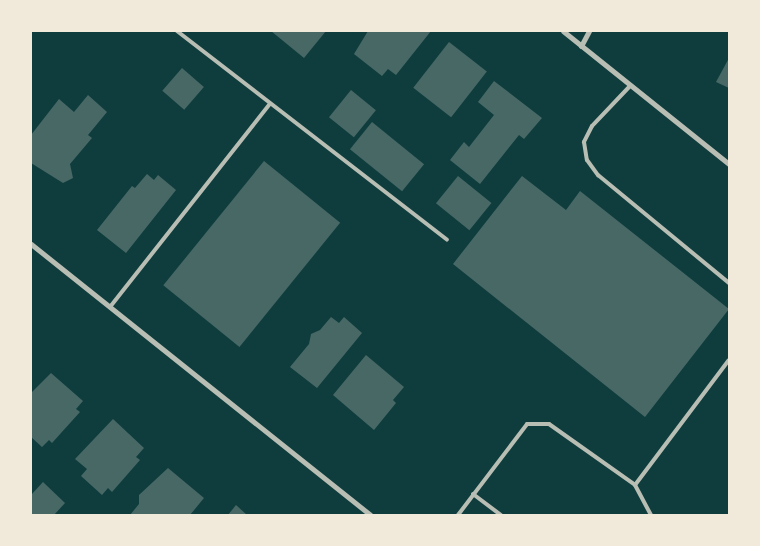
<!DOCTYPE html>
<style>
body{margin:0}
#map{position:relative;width:760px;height:546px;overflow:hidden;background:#0f3d3e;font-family:Ubuntu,sans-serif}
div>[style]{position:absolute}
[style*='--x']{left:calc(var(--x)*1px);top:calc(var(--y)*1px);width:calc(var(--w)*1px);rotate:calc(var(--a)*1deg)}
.building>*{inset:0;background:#486865;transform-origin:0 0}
.service>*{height:4px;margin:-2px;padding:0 2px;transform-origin:2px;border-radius:2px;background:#b8beb3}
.minor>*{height:5px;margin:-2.5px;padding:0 2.5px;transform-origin:2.5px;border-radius:2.5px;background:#b8beb3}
span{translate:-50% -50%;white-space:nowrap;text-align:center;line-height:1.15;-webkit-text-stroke:4px #f1e9da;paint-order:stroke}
.frame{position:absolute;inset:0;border:32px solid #f1e9da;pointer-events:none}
</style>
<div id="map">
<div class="building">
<div style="clip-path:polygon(271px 31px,326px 31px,304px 58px)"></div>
<div style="clip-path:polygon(368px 31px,431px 31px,396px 75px,388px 69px,382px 76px,354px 54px)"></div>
<div style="left:449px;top:42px;width:48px;height:58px;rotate:38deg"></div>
<div style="clip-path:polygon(729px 58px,729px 88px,716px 82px)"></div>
<div style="left:182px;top:68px;width:29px;height:30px;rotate:41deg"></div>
<div style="clip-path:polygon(494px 81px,542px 118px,524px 139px,519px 135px,480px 184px,450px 160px,464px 142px,469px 147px,494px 115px,478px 102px)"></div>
<div style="left:351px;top:90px;width:32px;height:35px;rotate:39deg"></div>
<div style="clip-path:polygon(88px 95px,107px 112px,88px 135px,92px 138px,70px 164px,73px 178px,63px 183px,31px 163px,31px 135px,59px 99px,74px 112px)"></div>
<div style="left:372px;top:122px;width:67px;height:35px;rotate:39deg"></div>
<div style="left:264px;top:161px;width:98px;height:160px;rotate:39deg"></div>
<div style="clip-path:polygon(147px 174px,154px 180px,158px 175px,176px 190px,126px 253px,97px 230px,132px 186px,135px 188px)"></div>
<div style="left:458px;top:176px;width:43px;height:35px;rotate:39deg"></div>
<div style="clip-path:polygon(522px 176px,566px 210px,580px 191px,729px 309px,645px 417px,453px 264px)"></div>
<div style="clip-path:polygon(331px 317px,339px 323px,344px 317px,362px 333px,317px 388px,290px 367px,309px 344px,311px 334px,320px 330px)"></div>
<div style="clip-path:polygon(366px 355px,404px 387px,393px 400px,396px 403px,374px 430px,333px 395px)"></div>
<div style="clip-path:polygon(51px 373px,83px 401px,76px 409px,80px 412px,52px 443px,49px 440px,42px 447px,31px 437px,31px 393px)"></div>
<div style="clip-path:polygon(113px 419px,144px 448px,136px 457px,140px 460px,112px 492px,108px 488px,102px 495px,81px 476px,87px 469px,75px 459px)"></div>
<div style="clip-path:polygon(168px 468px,204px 498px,190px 515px,130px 515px,139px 504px,139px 495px)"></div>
<div style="clip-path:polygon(43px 482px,65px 503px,54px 515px,31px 514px,31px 495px)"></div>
<div style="clip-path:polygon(236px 505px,247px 515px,228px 515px)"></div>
</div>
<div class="service">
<div style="--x:177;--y:31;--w:341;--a:37.7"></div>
<div style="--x:630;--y:86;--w:55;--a:133.5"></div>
<div style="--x:592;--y:126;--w:18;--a:117"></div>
<div style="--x:584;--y:142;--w:18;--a:81"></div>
<div style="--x:587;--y:160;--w:19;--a:54"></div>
<div style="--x:598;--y:175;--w:170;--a:39.5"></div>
<div style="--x:110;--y:307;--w:258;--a:-51.8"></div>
<div style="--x:635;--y:485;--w:156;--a:-53.1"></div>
<div style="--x:473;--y:494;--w:35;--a:37"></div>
<div style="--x:458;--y:515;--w:114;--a:-52.8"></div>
<div style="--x:527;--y:424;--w:22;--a:0"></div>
<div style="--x:549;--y:424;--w:105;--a:35.3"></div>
<div style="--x:635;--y:485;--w:34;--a:62"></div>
</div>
<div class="minor">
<div style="--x:563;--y:31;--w:213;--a:38.7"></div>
<div style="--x:581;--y:46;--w:17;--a:-62"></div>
<div style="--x:31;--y:244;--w:434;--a:38.6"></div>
</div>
<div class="frame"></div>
</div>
